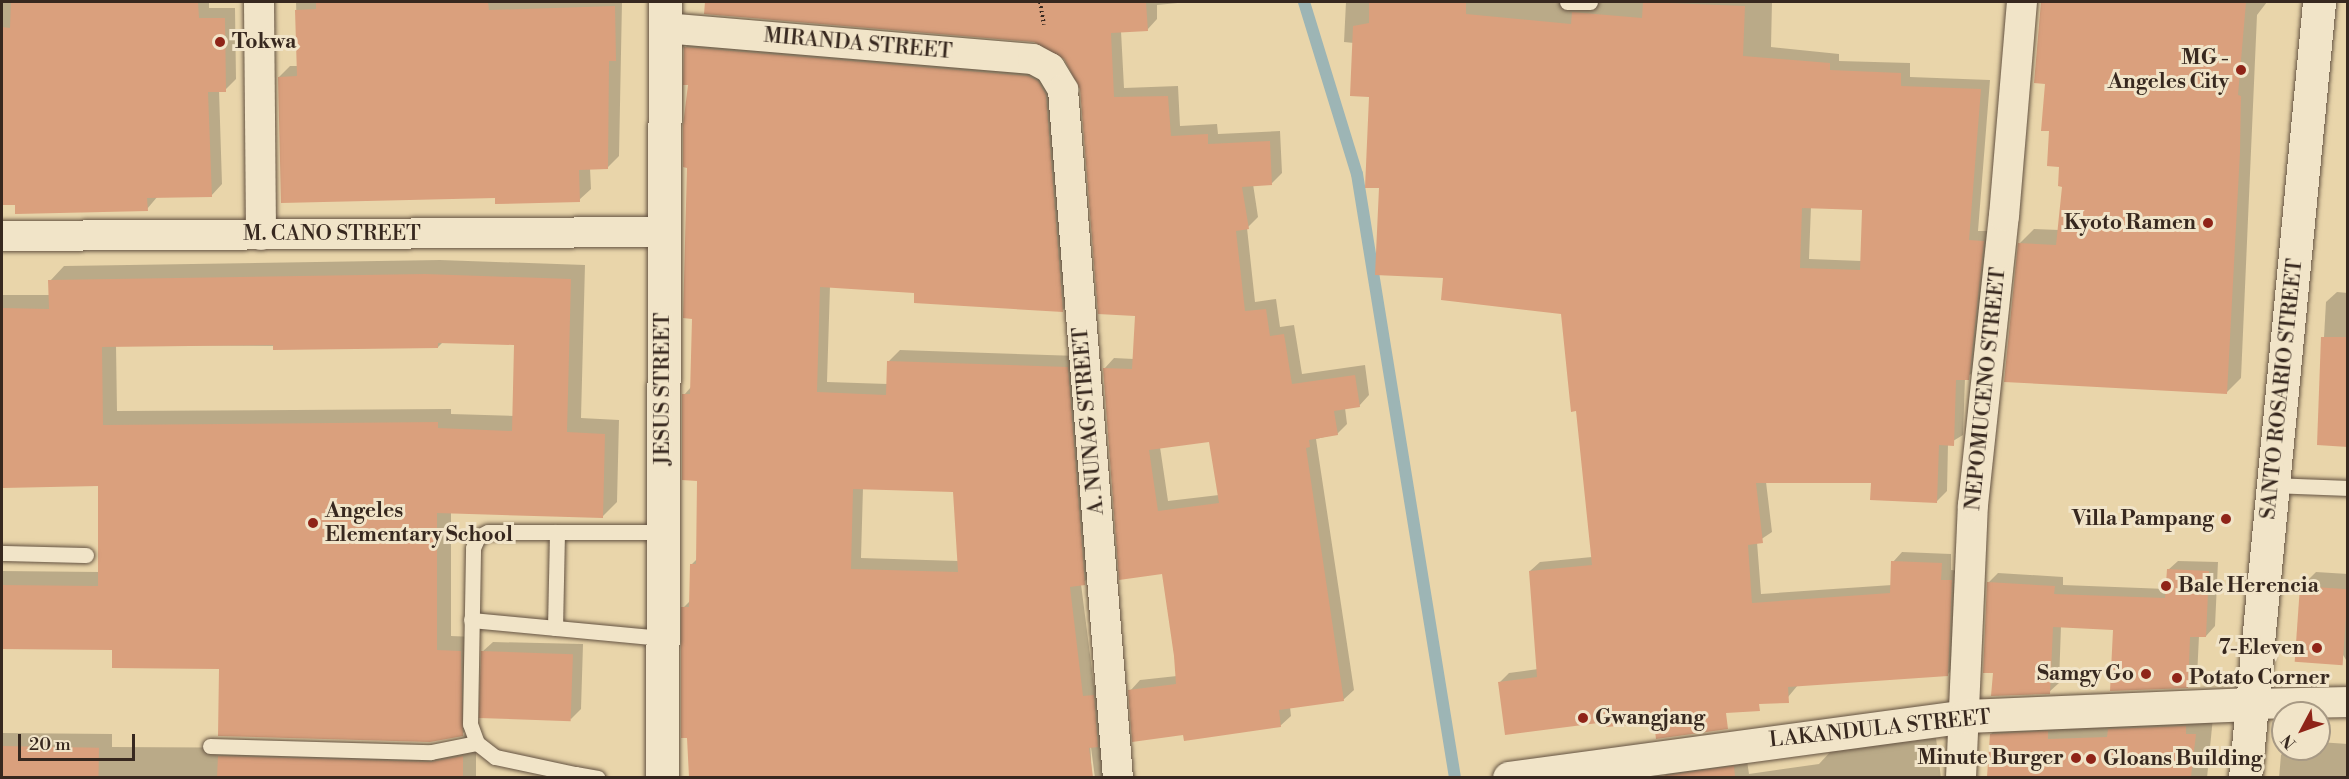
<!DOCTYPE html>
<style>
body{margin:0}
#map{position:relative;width:2349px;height:779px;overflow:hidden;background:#e9d5aa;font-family:"Libre Bodoni",serif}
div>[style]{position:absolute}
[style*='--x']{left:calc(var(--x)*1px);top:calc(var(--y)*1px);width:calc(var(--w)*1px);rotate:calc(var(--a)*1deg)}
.shadow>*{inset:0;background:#0003}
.stream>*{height:12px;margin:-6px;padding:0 6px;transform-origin:6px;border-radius:6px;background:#9db5b5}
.building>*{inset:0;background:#daa07d;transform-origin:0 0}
.path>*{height:4px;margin-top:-2px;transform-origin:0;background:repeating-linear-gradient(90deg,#37281f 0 1.5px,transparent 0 4.5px)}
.roads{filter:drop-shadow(0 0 2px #645342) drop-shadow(0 0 2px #645342)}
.lane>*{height:15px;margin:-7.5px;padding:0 7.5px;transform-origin:7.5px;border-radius:7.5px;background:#f1e4c8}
.street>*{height:30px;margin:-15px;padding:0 15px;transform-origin:15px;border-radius:15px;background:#f1e4c8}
.secondary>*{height:33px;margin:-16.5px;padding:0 16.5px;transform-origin:16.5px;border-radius:16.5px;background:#f1e4c8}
.dots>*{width:16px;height:16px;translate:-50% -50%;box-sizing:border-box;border:3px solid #f1e4c8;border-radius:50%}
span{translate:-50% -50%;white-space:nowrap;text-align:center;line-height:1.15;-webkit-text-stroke:6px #f1e4c8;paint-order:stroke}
.poi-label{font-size:21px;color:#37281f;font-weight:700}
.left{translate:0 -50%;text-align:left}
.right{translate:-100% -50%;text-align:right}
.street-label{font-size:21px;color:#37281f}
.frame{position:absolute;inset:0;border:3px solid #37281f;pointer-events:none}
.north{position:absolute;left:2271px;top:701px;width:60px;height:60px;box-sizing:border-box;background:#f1e4c8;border:2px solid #a79984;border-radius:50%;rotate:229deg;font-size:16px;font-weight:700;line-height:24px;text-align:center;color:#37281f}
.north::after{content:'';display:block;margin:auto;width:21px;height:27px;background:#8f2418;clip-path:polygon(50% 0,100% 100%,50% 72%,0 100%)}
.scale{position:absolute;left:18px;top:734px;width:117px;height:27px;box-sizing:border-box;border:3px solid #37281f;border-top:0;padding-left:8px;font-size:18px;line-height:21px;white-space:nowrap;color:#37281f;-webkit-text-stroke:4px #f1e4c8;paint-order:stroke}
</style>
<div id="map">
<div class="shadow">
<div style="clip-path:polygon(2px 2px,209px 2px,209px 8px,235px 8px,236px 79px,225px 90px,219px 90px,222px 184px,211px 196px,158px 196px,147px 209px,2px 204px)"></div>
<div style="clip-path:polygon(296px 2px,622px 2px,619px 156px,607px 168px,590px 168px,591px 189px,579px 200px,496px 197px,279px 77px,290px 66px,298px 66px)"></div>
<div style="clip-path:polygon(evenodd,706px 2px,1188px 2px,1157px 5px,1157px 19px,1147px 30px,1121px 31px,1124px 88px,1178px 86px,1180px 126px,1217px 124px,1218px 134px,1280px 131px,1282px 173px,1272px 183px,1253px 184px,1258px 217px,1247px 228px,1255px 302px,1276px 299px,1280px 327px,1294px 325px,1302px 374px,1365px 365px,1369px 395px,1359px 406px,1345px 408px,1347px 424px,1337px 434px,1316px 439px,1354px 690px,1343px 700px,1290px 707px,1291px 716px,1280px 726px,1184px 733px,1130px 691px,1140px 680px,1177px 676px,1164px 573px,1104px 369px,1114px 358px,1134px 359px,1136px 315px,1082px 88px,1066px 58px,1035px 40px,706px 13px,706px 2px,1210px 441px,1219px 495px,1168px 501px,1160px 447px,1210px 441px)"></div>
<div style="clip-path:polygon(evenodd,1346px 2px,1772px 2px,1771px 47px,1839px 54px,1839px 61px,1910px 63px,1910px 77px,1990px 80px,1978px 231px,1993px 231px,1978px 369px,1965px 378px,1963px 435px,1948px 444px,1947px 491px,1937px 501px,1872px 482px,1766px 482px,1772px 532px,1757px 542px,1761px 594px,1892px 585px,1893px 562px,1902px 552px,1951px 554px,1951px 570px,1962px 571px,1957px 664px,1948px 674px,1798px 685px,1788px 697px,1499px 683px,1509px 673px,1538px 669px,1530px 571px,1540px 562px,1592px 557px,1578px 410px,1562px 313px,1445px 277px,1371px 95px,1354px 43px,1344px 42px,1346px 2px,1811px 206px,1864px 208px,1862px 261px,1809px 259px,1811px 206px)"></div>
<div style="clip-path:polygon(2042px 2px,2267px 2px,2257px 15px,2241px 378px,2227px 392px,2020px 243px,2034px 229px,2059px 230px,2064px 185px,2051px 130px,2047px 83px,2035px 82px)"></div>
<div style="clip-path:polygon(evenodd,696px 36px,1049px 70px,1074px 299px,1063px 310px,915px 292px,830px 286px,827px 382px,888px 384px,888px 362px,900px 350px,1079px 356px,1096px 572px,1081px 584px,1094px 686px,1105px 684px,1105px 778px,1095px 778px,1090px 740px,1092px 778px,690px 778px,683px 608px,691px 600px,691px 565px,697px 559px,699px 479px,684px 395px,691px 387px,693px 317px,690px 84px,685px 48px,696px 36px,863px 488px,954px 491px,959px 561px,861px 558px,863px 488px)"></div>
<div style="clip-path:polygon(evenodd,440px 260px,585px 265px,581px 418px,619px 420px,617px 502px,603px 516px,451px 512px,451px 636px,475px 637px,477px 720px,462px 734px,221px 667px,114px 649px,2px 648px,2px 571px,100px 572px,100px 484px,2px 487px,2px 295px,50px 295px,50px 281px,64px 266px,440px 260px,443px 342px,515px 344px,514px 416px,451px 414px,451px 409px,117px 411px,116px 345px,438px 347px,443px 342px)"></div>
<div style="clip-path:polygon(2337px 292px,2348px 293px,2348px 445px,2318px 444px,2326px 302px)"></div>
<div style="clip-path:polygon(2178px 561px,2218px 562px,2215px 626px,2206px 636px,2199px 636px,2197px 677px,2187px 686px,2114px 629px,2061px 626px,2059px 683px,2049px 692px,1994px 671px,1988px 583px,1998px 573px,2063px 577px,2063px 585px,2167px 589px,2168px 570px)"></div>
<div style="clip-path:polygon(2316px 572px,2348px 574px,2348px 663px,2301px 587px)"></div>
<div style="clip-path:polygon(493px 642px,583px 644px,581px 709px,571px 719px,482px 652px)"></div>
<div style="clip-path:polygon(2009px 716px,2213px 717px,2207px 778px,1989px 778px,1991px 734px)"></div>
<div style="clip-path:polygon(2px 733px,112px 734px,112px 747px,446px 749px,476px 743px,476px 778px,2px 778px)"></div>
<div style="clip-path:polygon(1936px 738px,1941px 778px,1663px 778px,1676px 764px,1746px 754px,1749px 774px,1819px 764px,1832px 750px)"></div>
<div style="clip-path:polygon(2319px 742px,2348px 744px,2348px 778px,2279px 778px,2281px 755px,2286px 749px,2319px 749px)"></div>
</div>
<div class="stream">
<div style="--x:1304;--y:2;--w:180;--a:72.9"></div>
<div style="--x:1357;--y:174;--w:612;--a:80.78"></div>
</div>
<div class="building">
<div style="clip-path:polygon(11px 2px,198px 2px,199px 18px,225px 18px,226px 92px,208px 92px,212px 197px,147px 198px,148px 211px,15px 214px,15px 205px,2px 205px,2px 27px,10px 28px)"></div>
<div style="clip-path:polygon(316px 2px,488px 2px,489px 10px,615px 6px,616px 61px,609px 61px,608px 169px,579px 170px,580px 202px,495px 204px,495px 198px,281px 203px,278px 77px,297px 76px,295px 10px,316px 9px)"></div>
<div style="clip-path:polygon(evenodd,705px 2px,1146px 2px,1148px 31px,1111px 33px,1114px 97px,1168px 96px,1171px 136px,1208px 134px,1208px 144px,1270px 141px,1272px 185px,1242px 187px,1249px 229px,1236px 231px,1245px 311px,1266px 309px,1270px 336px,1284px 334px,1292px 384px,1355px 375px,1360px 407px,1334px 411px,1338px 435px,1309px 440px,1310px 447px,1306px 448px,1344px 701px,1279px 710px,1281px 727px,1184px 741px,1183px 735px,1132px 742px,1128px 690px,1176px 684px,1174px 656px,1162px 574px,1119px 580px,1103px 368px,1132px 369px,1135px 316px,1098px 314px,1080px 89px,1064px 59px,1034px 42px,704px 14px,705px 2px,1209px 442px,1219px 503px,1158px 511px,1149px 450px,1209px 442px)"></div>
<div style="clip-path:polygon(evenodd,1369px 2px,1466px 2px,1466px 14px,1571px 24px,1572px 12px,1642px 18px,1643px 2px,1745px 6px,1743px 56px,1830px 63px,1830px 70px,1901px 73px,1901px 86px,1981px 89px,1969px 240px,1984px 241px,1969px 380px,1956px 380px,1954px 446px,1939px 445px,1937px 503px,1870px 500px,1871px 483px,1756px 483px,1763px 543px,1748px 545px,1752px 603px,1890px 593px,1891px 561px,1942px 563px,1941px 580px,1952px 580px,1948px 676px,1788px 687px,1789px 703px,1759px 704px,1760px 711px,1726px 713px,1728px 729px,1656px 739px,1654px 723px,1606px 727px,1606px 722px,1505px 735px,1498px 682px,1537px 677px,1529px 571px,1592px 565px,1576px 411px,1571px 412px,1561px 314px,1441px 300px,1443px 278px,1375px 275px,1379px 188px,1365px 188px,1369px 97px,1350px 96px,1353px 26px,1369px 23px,1369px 2px,1802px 208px,1862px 210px,1860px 270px,1800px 268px,1802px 208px)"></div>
<div style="clip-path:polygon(2041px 2px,2246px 2px,2238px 95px,2241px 96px,2240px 152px,2227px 394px,2004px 382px,2018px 243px,2056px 245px,2062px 187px,2058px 186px,2059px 167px,2047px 166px,2049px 131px,2041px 131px,2045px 84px,2034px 83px)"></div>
<div style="clip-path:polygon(evenodd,684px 47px,1028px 76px,1038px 81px,1046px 95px,1063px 312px,914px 303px,914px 293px,820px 287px,817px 392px,886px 395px,887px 361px,1068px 367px,1085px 585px,1070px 587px,1083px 696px,1094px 695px,1098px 747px,1089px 748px,1093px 777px,689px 777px,687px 738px,681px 738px,681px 607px,689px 607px,690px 564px,696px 564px,697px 481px,682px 480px,682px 394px,690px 394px,692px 319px,683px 318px,687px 168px,683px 167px,683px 125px,688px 85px,683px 85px,684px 47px,853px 489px,953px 492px,958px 572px,851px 569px,853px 489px)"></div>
<div style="clip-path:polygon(evenodd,425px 274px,571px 279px,567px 432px,605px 434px,603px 518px,437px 513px,437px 650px,461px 651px,463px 736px,430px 742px,218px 736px,219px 669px,112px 668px,112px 650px,2px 649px,2px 585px,98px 586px,98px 486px,2px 488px,2px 308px,49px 309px,48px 280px,425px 274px,438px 343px,514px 345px,512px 431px,438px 428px,438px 422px,103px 425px,102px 347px,273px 345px,273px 350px,356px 349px,438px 348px,438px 343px)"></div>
<div style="clip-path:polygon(2321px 337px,2348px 337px,2348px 447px,2317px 445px)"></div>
<div style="clip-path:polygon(2167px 569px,2209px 571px,2206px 637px,2190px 637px,2188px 688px,2110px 691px,2113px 630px,2053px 627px,2050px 694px,1991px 696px,1993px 673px,1983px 673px,1987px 582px,2055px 586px,2054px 594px,2165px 598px)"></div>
<div style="left:2300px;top:586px;width:48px;height:76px;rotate:4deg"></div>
<div style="left:481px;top:651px;width:92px;height:67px;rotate:2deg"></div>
<div style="clip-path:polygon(2186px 726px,2186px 734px,2196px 734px,2191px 777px,1987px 777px,1990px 734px,2048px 731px,2048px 739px,2107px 737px,2108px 729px)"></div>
<div style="left:2px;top:746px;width:97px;height:31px;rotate:1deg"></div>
<div style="clip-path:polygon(218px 756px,431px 762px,463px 756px,463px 777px,217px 777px)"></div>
<div style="clip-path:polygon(1734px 766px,1735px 777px,1662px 776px)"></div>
</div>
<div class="path">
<div style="--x:1040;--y:2;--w:23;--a:80"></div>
</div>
<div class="roads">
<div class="lane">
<div style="--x:1567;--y:2;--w:23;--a:0"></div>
<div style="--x:2272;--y:485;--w:76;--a:2.3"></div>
<div style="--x:2;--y:553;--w:84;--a:1.4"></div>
<div style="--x:471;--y:620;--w:192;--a:5.4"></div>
<div style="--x:555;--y:628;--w:96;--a:-88.8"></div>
<div style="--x:210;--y:746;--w:221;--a:1.6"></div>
<div style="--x:431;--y:752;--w:47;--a:-11.1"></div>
<div style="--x:575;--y:774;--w:82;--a:-168"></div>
<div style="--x:495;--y:757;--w:23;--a:-142"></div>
<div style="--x:477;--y:743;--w:20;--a:-110"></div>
<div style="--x:470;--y:724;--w:176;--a:-89"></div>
<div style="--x:473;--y:548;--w:12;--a:-66"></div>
<div style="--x:478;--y:537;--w:11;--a:-27"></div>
<div style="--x:488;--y:532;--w:175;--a:0"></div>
<div style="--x:575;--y:778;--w:4;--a:-90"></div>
<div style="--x:575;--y:774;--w:23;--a:10"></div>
</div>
<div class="street">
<div style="--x:259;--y:2;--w:233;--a:89.5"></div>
<div style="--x:664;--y:28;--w:370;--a:4.8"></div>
<div style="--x:1033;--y:59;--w:19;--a:28"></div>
<div style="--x:1050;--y:68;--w:26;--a:59"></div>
<div style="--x:1063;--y:90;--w:690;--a:85.43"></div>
<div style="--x:2;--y:236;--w:661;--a:-0.35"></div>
<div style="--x:2253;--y:704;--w:95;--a:-1.2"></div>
<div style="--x:1961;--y:778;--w:273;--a:-87.5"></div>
<div style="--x:1973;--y:505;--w:291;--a:-83.9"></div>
<div style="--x:2004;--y:216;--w:215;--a:-85.2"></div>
</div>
<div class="secondary">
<div style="--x:662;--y:778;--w:776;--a:-89.78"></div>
<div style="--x:1509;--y:778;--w:460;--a:-7.7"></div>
<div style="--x:1965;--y:716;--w:288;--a:-2.4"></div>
<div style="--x:2245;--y:778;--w:780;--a:-84.55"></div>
</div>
</div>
<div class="dots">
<div style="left:220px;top:42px;background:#8f2418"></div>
<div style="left:2241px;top:70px;background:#8f2418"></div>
<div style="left:2208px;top:223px;background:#8f2418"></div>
<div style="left:2226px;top:519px;background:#8f2418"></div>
<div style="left:313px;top:523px;background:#8f2418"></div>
<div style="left:2166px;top:586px;background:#8f2418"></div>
<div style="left:2317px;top:648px;background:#8f2418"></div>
<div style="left:2146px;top:674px;background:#8f2418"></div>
<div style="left:2177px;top:678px;background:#8f2418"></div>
<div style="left:1583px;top:718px;background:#8f2418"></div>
<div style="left:2076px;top:758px;background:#8f2418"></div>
<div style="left:2091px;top:759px;background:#8f2418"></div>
</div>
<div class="poi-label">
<span class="left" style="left:232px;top:42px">Tokwa</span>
<span class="right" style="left:2229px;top:70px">MG -<br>Angeles City</span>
<span class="right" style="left:2196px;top:223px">Kyoto Ramen</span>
<span class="left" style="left:325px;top:523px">Angeles<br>Elementary School</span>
<span class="right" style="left:2214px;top:519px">Villa Pampang</span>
<span class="left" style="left:2178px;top:586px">Bale Herencia</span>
<span class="right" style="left:2305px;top:648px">7-Eleven</span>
<span class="right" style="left:2134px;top:674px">Samgy Go</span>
<span class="left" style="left:2189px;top:678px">Potato Corner</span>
<span class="left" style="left:1595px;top:718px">Gwangjang</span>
<span class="right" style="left:2064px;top:758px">Minute Burger</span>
<span class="left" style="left:2103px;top:759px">Gloans Building</span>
</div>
<div class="street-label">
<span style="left:858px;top:44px;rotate:5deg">MIRANDA STREET</span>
<span style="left:332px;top:234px">M. CANO STREET</span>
<span style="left:663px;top:389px;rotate:-90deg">JESUS STREET</span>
<span style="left:1986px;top:389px;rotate:-84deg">NEPOMUCENO STREET</span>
<span style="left:2282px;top:389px;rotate:-84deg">SANTO ROSARIO STREET</span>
<span style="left:1089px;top:421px;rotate:-95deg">A. NUNAG STREET</span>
<span style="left:1880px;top:729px;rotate:-6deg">LAKANDULA STREET</span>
</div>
<div class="frame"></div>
<div class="north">N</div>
<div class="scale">20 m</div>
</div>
